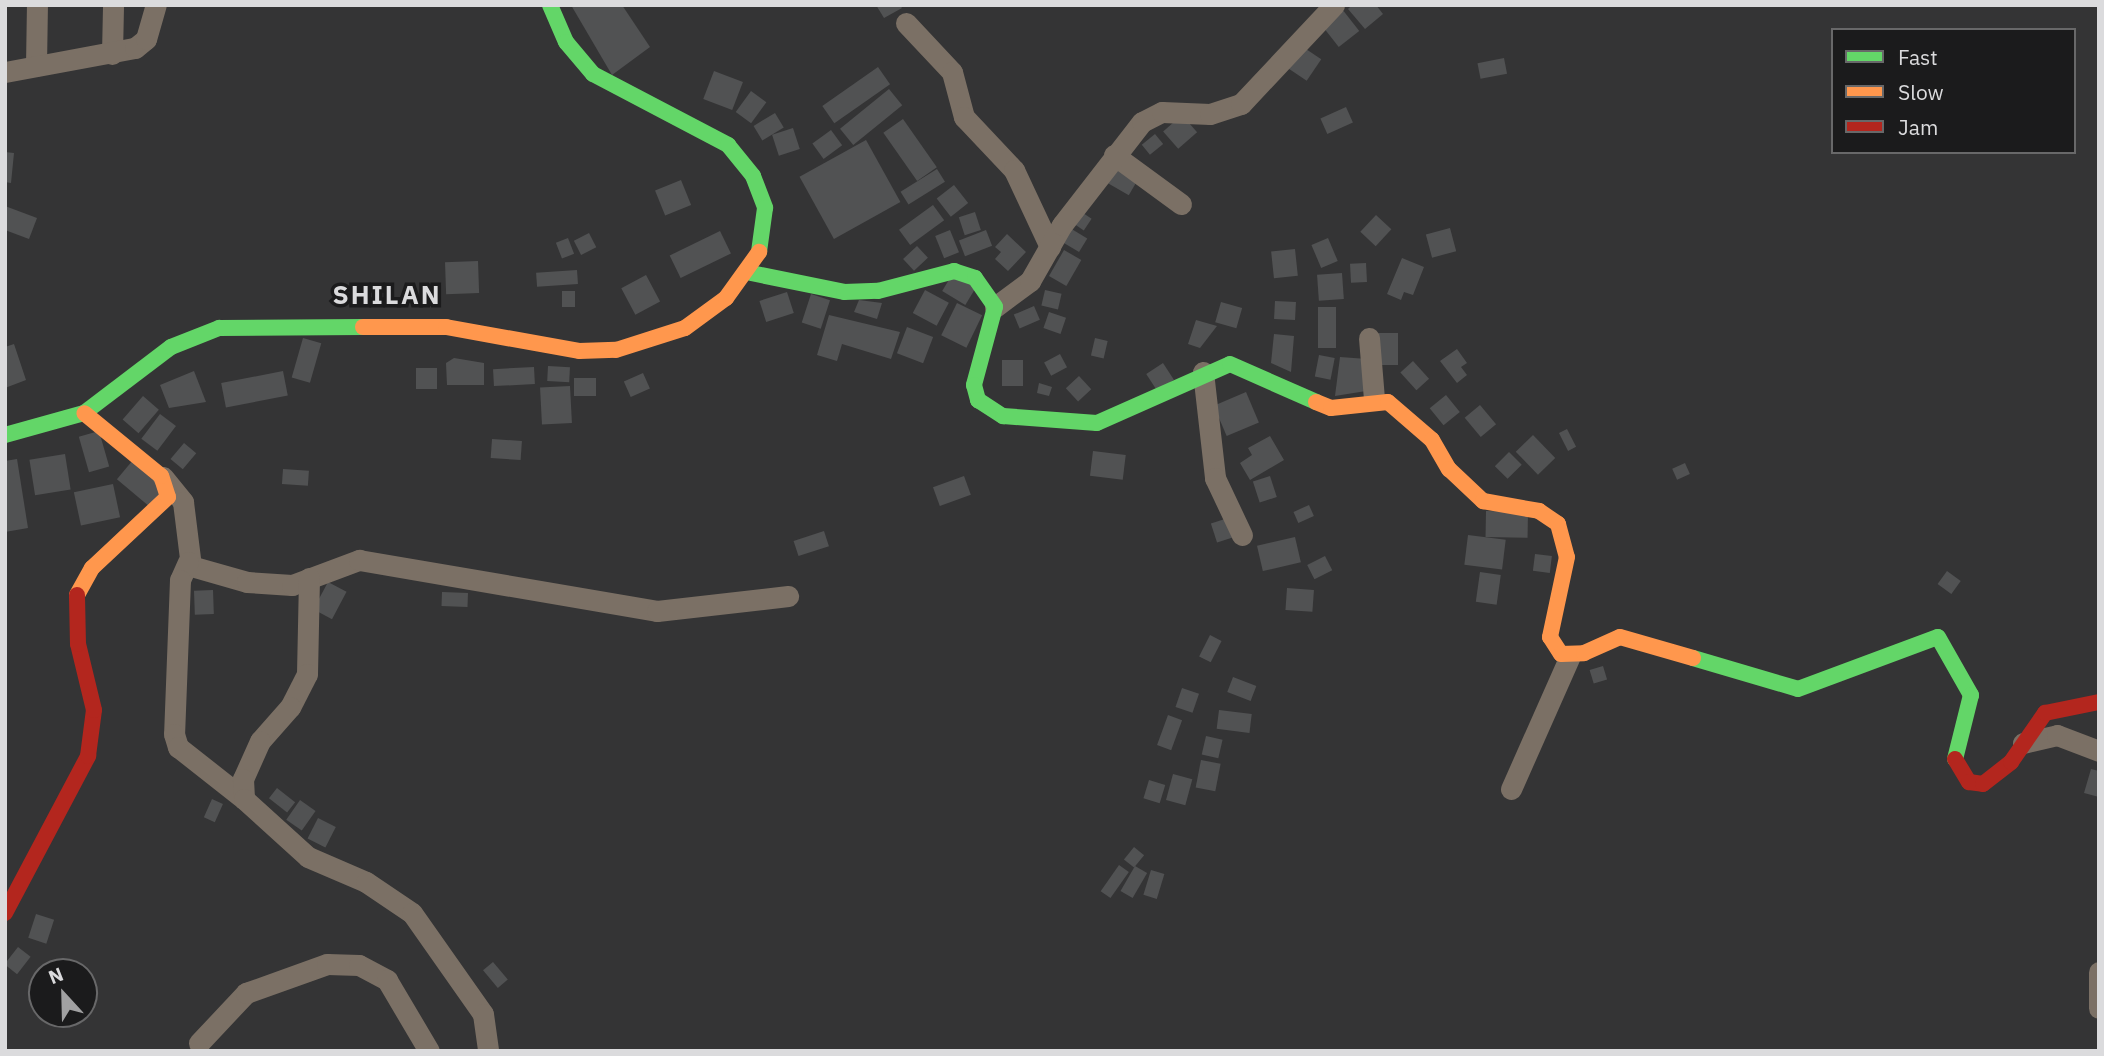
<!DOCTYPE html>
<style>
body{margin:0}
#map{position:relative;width:2104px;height:1056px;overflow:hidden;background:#343435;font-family:"IBM Plex Sans",sans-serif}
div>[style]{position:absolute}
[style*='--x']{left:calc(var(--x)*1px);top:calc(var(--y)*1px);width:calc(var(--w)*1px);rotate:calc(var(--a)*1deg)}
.building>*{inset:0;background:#515253;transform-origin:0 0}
.street>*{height:21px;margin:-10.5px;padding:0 10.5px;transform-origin:10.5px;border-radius:10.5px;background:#7b7065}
.fast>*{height:16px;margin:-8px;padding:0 8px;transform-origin:8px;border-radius:8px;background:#63d668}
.slow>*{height:16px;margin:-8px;padding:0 8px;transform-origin:8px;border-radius:8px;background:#ff974d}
.jam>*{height:16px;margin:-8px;padding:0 8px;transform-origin:8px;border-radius:8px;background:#b3261e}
span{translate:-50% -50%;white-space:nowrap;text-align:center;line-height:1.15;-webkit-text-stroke:7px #1b1b1c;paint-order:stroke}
.district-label{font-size:26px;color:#dbdbdd;font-weight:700;letter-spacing:2px}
.frame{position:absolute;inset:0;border:7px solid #dbdbdd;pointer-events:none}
.legend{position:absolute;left:1831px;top:28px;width:245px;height:126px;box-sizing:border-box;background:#1b1b1c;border:2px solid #686869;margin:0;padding:9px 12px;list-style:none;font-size:21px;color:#dbdbdd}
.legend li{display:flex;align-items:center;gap:14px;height:35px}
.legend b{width:35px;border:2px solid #686869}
.north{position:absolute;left:28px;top:958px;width:70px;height:70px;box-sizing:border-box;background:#1b1b1c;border:2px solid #686869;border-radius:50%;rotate:338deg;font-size:19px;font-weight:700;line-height:28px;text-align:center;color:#dbdbdd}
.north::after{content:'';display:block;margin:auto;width:24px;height:32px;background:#a1a1a2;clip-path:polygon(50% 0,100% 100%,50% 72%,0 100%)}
</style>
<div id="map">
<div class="building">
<div style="clip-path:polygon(571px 5px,622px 5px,650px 47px,612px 75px)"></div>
<div style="clip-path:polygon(876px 5px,900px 5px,902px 8px,884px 18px)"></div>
<div style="clip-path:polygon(1352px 5px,1376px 5px,1383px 14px,1365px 29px,1348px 9px)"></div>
<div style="left:1342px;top:9px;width:28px;height:26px;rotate:52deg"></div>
<div style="left:1303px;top:47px;width:22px;height:26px;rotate:34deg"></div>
<div style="left:1504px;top:58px;width:16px;height:27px;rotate:79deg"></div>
<div style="left:878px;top:67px;width:21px;height:68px;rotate:55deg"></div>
<div style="left:714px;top:71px;width:31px;height:30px;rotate:21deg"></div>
<div style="left:889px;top:89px;width:21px;height:63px;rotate:51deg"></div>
<div style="left:751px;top:91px;width:19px;height:26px;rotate:36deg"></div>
<div style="left:1346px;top:107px;width:17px;height:28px;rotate:66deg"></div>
<div style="left:775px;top:113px;width:17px;height:25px;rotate:59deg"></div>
<div style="left:1182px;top:115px;width:23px;height:25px;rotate:49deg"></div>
<div style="left:903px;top:119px;width:59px;height:24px;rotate:55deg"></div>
<div style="left:793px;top:128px;width:22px;height:22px;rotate:72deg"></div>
<div style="left:831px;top:130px;width:19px;height:23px;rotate:54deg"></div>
<div style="left:1155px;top:134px;width:13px;height:17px;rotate:51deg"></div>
<div style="left:866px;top:140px;width:71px;height:76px;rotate:61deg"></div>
<div style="clip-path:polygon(5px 152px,14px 153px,11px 183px,5px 182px)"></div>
<div style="left:1118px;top:166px;width:24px;height:20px;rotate:30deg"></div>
<div style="left:937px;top:169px;width:15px;height:43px;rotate:58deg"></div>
<div style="left:681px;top:180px;width:27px;height:28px;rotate:68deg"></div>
<div style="left:954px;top:185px;width:23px;height:22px;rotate:52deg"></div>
<div style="left:933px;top:205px;width:19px;height:42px;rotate:54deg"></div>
<div style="clip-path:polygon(5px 206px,37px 218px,29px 239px,5px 230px)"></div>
<div style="left:1080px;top:211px;width:14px;height:14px;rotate:34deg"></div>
<div style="left:975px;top:212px;width:19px;height:17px;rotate:72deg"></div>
<div style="left:1376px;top:215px;width:21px;height:23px;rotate:43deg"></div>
<div style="left:1065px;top:225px;width:26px;height:16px;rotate:31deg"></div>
<div style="left:1450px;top:228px;width:24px;height:25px;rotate:75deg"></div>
<div style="left:950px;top:230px;width:24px;height:16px;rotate:68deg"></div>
<div style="left:986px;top:230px;width:17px;height:29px;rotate:69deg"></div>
<div style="left:720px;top:231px;width:25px;height:56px;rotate:64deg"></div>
<div style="left:589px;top:233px;width:16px;height:17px;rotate:63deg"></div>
<div style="clip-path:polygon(1007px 234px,1026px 252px,1008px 271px,995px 259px,1001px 252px,995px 247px)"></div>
<div style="left:568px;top:238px;width:17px;height:13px;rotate:69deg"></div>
<div style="left:1328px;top:238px;width:25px;height:18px;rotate:67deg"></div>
<div style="left:917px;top:246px;width:16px;height:19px;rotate:47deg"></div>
<div style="left:1295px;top:249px;width:27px;height:24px;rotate:84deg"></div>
<div style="left:1064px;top:250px;width:20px;height:30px;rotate:30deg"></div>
<div style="clip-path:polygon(1402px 258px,1424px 267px,1413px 295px,1404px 292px,1401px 300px,1387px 294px)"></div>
<div style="left:478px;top:261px;width:32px;height:33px;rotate:88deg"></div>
<div style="left:1366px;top:263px;width:19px;height:16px;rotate:87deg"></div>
<div style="left:577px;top:270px;width:14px;height:41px;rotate:86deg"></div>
<div style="left:953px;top:273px;width:27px;height:21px;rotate:31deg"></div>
<div style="left:1342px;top:273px;width:26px;height:25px;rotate:86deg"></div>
<div style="left:646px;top:275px;width:30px;height:28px;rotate:62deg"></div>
<div style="left:925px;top:290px;width:27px;height:26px;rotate:28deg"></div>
<div style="left:1045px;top:290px;width:17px;height:16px;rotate:13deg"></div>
<div style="left:562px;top:291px;width:13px;height:16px"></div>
<div style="left:787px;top:292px;width:22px;height:29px;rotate:72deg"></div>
<div style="left:811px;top:294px;width:20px;height:30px;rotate:18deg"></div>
<div style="clip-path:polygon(859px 300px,882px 303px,877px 319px,854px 312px)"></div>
<div style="left:1275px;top:301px;width:21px;height:18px;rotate:3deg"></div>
<div style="left:1221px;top:302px;width:22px;height:21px;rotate:16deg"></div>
<div style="left:957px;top:303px;width:28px;height:36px;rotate:26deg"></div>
<div style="left:1034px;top:306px;width:15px;height:22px;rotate:67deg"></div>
<div style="left:1318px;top:307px;width:18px;height:41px"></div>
<div style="left:1049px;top:312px;width:18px;height:17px;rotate:19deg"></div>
<div style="clip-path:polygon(829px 315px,900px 332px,891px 359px,842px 344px,837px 361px,817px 355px)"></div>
<div style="clip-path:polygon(1196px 320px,1217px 326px,1200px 348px,1188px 344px)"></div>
<div style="left:907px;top:327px;width:28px;height:28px;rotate:21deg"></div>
<div style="left:1379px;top:333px;width:19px;height:32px"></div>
<div style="clip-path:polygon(1274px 334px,1294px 336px,1291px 372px,1271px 363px)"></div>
<div style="left:303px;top:338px;width:19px;height:41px;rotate:16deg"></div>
<div style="left:1095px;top:338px;width:13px;height:18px;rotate:13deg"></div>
<div style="clip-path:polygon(14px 344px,26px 380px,5px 388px,5px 347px)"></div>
<div style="clip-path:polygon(1457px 349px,1467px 363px,1461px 367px,1467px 375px,1457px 383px,1440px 361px)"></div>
<div style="left:1060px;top:354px;width:15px;height:18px;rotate:62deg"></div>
<div style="left:1319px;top:355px;width:16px;height:22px;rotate:11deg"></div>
<div style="clip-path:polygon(1340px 357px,1367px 359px,1366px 391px,1335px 396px)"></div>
<div style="clip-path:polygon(454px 358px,484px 363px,484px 385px,447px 385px,446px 363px)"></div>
<div style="left:1002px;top:360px;width:21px;height:26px"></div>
<div style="left:1413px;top:361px;width:24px;height:17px;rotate:48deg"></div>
<div style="left:1163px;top:363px;width:20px;height:20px;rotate:57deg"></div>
<div style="left:548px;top:366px;width:22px;height:15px;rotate:3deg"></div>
<div style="left:534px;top:367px;width:17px;height:41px;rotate:87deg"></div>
<div style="left:437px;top:368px;width:21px;height:21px;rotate:90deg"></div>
<div style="clip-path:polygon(194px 371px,206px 402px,169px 408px,160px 385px)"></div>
<div style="left:283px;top:371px;width:25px;height:63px;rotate:79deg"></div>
<div style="left:643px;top:373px;width:17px;height:21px;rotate:66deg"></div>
<div style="left:1079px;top:376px;width:18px;height:18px;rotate:47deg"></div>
<div style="left:596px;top:378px;width:18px;height:22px;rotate:90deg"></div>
<div style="clip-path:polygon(1039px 383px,1052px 387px,1049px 396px,1037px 393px)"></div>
<div style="left:570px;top:386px;width:37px;height:30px;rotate:87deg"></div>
<div style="left:1246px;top:392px;width:33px;height:35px;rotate:67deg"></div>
<div style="left:1446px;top:395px;width:22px;height:21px;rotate:51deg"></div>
<div style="left:143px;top:396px;width:21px;height:31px;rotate:41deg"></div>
<div style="left:1480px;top:405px;width:25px;height:20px;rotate:50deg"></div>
<div style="left:160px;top:414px;width:20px;height:31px;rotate:37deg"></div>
<div style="left:1567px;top:429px;width:20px;height:9px;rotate:63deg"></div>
<div style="left:99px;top:431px;width:37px;height:21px;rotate:74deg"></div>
<div style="left:1533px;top:435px;width:32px;height:24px;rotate:46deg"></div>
<div style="clip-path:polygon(1270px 436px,1284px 460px,1250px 480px,1240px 463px,1252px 455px,1248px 448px)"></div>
<div style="left:492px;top:439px;width:30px;height:19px;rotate:4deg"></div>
<div style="left:184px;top:443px;width:16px;height:21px;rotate:40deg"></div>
<div style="left:1093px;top:451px;width:33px;height:25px;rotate:7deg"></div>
<div style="left:1509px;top:452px;width:18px;height:20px;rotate:45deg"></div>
<div style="left:65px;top:454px;width:36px;height:36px;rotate:81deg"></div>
<div style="clip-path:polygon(17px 459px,28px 528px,5px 532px,5px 461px)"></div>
<div style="left:133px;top:460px;width:42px;height:25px;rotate:40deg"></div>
<div style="left:1685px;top:463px;width:12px;height:14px;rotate:66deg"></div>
<div style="left:283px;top:469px;width:26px;height:15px;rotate:4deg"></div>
<div style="left:964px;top:476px;width:20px;height:33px;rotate:70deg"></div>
<div style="left:1270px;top:476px;width:22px;height:18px;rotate:72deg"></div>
<div style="left:113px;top:484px;width:34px;height:40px;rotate:78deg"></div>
<div style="left:1309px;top:505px;width:12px;height:17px;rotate:66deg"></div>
<div style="left:1486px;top:511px;width:42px;height:26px;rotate:1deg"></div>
<div style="left:1228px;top:518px;width:20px;height:18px;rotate:72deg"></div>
<div style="left:824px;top:531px;width:16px;height:32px;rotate:72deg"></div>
<div style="left:1468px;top:535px;width:38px;height:30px;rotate:7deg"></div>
<div style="left:1295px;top:537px;width:26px;height:39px;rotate:77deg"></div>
<div style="left:1535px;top:554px;width:17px;height:17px;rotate:7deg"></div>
<div style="left:1325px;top:556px;width:16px;height:20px;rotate:63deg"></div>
<div style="left:1947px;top:571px;width:17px;height:16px;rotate:36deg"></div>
<div style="left:1480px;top:572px;width:21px;height:30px;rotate:8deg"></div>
<div style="left:328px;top:582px;width:21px;height:31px;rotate:28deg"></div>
<div style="left:1287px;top:588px;width:27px;height:22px;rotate:4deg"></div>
<div style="left:213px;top:590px;width:24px;height:19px;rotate:88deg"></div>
<div style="left:442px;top:592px;width:26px;height:14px;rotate:2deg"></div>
<div style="left:1210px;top:635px;width:13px;height:24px;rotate:27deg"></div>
<div style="left:1603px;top:666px;width:14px;height:14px;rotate:73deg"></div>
<div style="left:1233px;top:677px;width:25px;height:16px;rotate:21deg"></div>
<div style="left:1182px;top:688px;width:18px;height:20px;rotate:19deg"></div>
<div style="left:1219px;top:710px;width:33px;height:19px;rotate:7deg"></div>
<div style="left:1168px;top:715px;width:15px;height:32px;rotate:20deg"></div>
<div style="left:1206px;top:736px;width:17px;height:19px;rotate:13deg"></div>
<div style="left:1201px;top:760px;width:20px;height:28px;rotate:11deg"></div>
<div style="clip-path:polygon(2091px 769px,2099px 771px,2099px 797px,2084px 793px)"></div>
<div style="left:1173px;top:774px;width:20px;height:27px;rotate:15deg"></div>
<div style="left:1149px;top:780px;width:17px;height:19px;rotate:17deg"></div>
<div style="left:277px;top:788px;width:23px;height:13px;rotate:38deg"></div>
<div style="left:212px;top:799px;width:12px;height:20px;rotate:24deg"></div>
<div style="left:300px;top:800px;width:19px;height:24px;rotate:35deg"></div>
<div style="left:318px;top:818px;width:20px;height:23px;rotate:27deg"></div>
<div style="left:1134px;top:847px;width:13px;height:16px;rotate:39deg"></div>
<div style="left:1119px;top:865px;width:12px;height:32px;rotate:35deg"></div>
<div style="left:1135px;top:866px;width:14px;height:29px;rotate:30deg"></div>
<div style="left:1151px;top:870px;width:14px;height:26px;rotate:17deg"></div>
<div style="left:36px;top:914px;width:19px;height:25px;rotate:18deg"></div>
<div style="left:18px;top:947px;width:16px;height:22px;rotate:38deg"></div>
<div style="left:493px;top:962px;width:23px;height:13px;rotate:50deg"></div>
</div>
<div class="street">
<div style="--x:906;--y:23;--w:67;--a:46.8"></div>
<div style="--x:952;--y:72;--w:47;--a:75.1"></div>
<div style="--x:964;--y:117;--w:73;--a:46.7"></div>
<div style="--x:1014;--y:170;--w:85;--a:64.9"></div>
<div style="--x:112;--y:54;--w:49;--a:-88.8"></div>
<div style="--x:36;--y:66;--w:61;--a:-89.1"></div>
<div style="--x:5;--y:72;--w:132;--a:-10.5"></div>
<div style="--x:135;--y:48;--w:14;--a:-39"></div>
<div style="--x:146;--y:39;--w:35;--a:-74"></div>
<div style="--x:1114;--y:155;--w:83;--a:36.2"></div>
<div style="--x:995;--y:307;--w:44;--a:-36.6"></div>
<div style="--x:1030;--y:281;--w:64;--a:-60.3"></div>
<div style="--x:1062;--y:225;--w:130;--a:-52.2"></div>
<div style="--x:1142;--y:122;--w:22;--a:-27"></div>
<div style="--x:1162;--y:112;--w:48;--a:2.4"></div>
<div style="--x:1210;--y:114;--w:33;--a:-18"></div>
<div style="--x:1241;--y:104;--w:136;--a:-46.8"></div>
<div style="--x:1369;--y:338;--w:61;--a:85.3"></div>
<div style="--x:1203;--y:372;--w:107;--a:83.5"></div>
<div style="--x:1215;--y:478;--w:63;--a:64.7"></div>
<div style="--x:163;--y:477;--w:32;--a:51"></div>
<div style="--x:183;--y:502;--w:64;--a:82.9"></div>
<div style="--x:191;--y:566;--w:58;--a:15.9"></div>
<div style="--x:247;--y:582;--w:45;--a:3.8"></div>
<div style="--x:292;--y:585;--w:72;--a:-20.5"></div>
<div style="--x:359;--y:560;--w:302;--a:9.7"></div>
<div style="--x:657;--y:611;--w:132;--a:-6.5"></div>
<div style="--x:188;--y:562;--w:20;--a:114"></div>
<div style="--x:180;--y:580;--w:154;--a:92.2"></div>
<div style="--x:174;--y:734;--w:14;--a:73"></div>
<div style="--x:178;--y:747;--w:84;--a:38.2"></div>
<div style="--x:309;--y:578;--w:96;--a:91.2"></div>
<div style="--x:307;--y:674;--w:37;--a:117"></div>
<div style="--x:290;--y:707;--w:45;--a:131.4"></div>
<div style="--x:260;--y:741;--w:42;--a:114.1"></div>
<div style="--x:243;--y:779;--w:20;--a:87"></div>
<div style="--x:244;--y:799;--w:86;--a:42.2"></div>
<div style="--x:308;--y:857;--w:63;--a:23.3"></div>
<div style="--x:366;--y:882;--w:55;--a:34"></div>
<div style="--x:412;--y:913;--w:123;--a:54.9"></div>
<div style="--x:483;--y:1014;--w:37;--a:82"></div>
<div style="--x:2023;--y:743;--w:35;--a:-13"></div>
<div style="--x:2057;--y:735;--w:45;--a:20.9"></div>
<div style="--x:1511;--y:789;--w:145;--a:-66.1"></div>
<div style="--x:2099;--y:972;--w:36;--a:90"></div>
<div style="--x:199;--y:1043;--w:69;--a:-46.8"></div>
<div style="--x:246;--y:993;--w:86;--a:-19.7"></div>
<div style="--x:327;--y:964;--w:32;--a:2"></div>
<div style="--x:359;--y:965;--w:32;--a:28"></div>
<div style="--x:387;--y:980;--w:82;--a:59.4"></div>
</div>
<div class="fast">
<div style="--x:550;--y:5;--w:40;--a:66.6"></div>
<div style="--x:566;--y:42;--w:42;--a:49.8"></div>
<div style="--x:593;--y:74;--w:153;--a:27.7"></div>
<div style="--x:728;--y:145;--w:40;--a:51"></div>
<div style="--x:753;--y:176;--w:34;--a:69"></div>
<div style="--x:765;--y:208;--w:44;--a:97.8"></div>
<div style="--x:751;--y:273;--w:95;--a:11.5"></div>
<div style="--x:844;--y:292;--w:34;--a:-2"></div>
<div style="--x:878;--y:291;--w:79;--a:-14.7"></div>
<div style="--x:954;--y:271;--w:22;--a:18"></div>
<div style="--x:975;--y:278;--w:35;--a:55"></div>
<div style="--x:995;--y:307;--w:81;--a:105.1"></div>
<div style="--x:974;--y:385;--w:16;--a:75"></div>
<div style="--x:978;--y:400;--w:30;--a:33"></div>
<div style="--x:1003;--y:416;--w:94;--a:4.3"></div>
<div style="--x:1097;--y:423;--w:145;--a:-23.9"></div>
<div style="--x:1230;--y:364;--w:94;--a:23.8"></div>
<div style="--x:5;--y:435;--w:82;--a:-15.6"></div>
<div style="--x:84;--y:413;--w:109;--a:-37.2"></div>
<div style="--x:171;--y:347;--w:52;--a:-21.6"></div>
<div style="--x:219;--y:328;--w:144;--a:-0.4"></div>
<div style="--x:1693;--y:658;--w:109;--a:16.4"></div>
<div style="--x:1798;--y:689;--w:149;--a:-20.4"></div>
<div style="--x:1938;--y:637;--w:67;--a:60.4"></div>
<div style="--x:1971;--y:695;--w:66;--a:104"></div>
</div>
<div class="slow">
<div style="--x:363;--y:327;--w:83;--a:0"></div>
<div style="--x:446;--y:327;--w:135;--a:10.2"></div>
<div style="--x:579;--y:351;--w:37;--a:-2"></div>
<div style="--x:616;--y:350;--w:72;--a:-17.7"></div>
<div style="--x:685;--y:328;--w:51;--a:-36.2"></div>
<div style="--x:726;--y:298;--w:57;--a:-54.3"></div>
<div style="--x:1316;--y:402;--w:16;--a:22"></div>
<div style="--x:1331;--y:408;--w:57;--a:-6"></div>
<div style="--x:1388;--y:402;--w:58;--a:40.8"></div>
<div style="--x:1432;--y:440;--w:34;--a:60"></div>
<div style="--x:1449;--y:469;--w:47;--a:43.3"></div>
<div style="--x:1483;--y:501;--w:57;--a:10.1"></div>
<div style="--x:1539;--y:511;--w:23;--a:34"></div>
<div style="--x:1558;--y:524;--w:34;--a:75"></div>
<div style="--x:1567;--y:557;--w:82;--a:102"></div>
<div style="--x:1550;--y:637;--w:20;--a:57"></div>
<div style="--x:1561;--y:654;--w:23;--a:-2"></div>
<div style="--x:1584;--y:653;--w:39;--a:-24"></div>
<div style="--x:1620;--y:637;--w:76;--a:16"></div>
<div style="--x:77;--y:595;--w:31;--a:-61"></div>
<div style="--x:92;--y:568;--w:104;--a:-43.1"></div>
<div style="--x:168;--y:497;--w:22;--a:-108"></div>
<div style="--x:161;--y:476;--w:99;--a:-140.7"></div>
</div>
<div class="jam">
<div style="--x:1955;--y:759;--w:27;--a:59"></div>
<div style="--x:1969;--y:782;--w:14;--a:8"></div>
<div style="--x:1983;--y:784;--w:36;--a:-38"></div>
<div style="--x:2011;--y:762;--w:60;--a:-55.2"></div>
<div style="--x:2045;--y:713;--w:55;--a:-11.5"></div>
<div style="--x:5;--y:913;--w:178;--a:-62.1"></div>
<div style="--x:88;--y:756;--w:46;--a:-82.6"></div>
<div style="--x:94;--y:710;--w:68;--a:-103.6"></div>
<div style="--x:78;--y:644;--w:49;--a:-91.2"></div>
</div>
<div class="district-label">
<span style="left:387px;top:295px">SHILAN</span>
</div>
<div class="frame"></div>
<ul class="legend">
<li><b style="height:9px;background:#63d668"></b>Fast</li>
<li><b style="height:9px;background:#ff974d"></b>Slow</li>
<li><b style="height:9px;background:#b3261e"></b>Jam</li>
</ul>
<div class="north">N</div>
</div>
